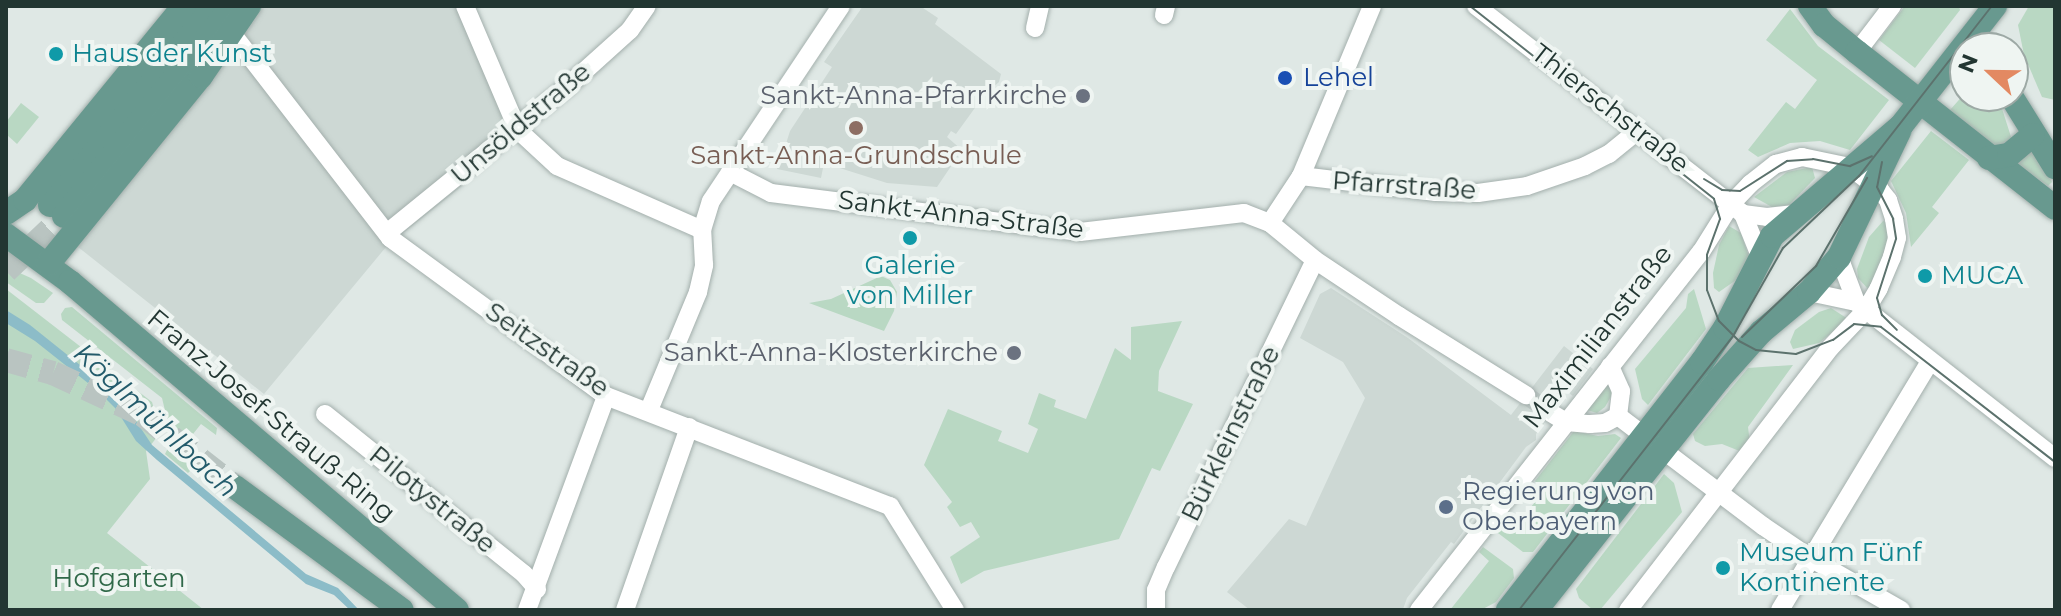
<!DOCTYPE html>
<meta charset="utf-8">
<style>
body{margin:0}
#map{position:relative;width:2061px;height:616px;overflow:hidden;background:#dfe8e5;font-family:Montserrat,sans-serif}
div>[style]{position:absolute}
[style*='--x']{left:calc(var(--x)*1px);top:calc(var(--y)*1px);width:calc(var(--w)*1px);rotate:calc(var(--a)*1deg)}
.built>*{inset:0;background:#cdd8d4}
.green>*{inset:0;background:#b9d8c3}
.water>*{inset:0;background:#8cbcc8}
.minor-tunnel>*{height:18px;margin-top:-9px;transform-origin:0;background:repeating-linear-gradient(90deg,#b9c4c1 0 18px,transparent 0 27px)}
.major-tunnel>*{height:24px;margin-top:-12px;transform-origin:0;background:repeating-linear-gradient(90deg,#b9c4c1 0 24px,transparent 0 36px)}
.roads{filter:drop-shadow(0 0 2px #a3afac) drop-shadow(0 0 2px #a3afac)}
.minor>*{height:18px;margin:-9px;padding:0 9px;transform-origin:9px;border-radius:9px;background:#fff}
.major>*{height:24px;margin:-12px;padding:0 12px;transform-origin:12px;border-radius:12px;background:#68998f}
.tram>*{height:2px;margin:-1px;padding:0 1px;transform-origin:1px;border-radius:1px;background:#5c726d}
.dots>*{width:22px;height:22px;translate:-50% -50%;box-sizing:border-box;border:4px solid #eff5f2;border-radius:50%}
span{translate:-50% -50%;white-space:nowrap;text-align:center;line-height:1.15;-webkit-text-stroke:8px #eff5f2;paint-order:stroke}
.culture-label{font-size:26px;color:#0d838f}
.left{translate:0 -50%;text-align:left}
.transit-label{font-size:26px;color:#164399}
.worship-label{font-size:26px;color:#5b616d}
.right{translate:-100% -50%;text-align:right}
.street-label{font-size:26px;color:#223632}
.education-label{font-size:26px;color:#785e54}
.service-label{font-size:26px;color:#4e5e75}
.park-label{font-size:26px;color:#306949}
.water-label{font-size:28px;color:#235b6b;font-style:italic}
.frame{position:absolute;inset:0;border:8px solid #223632;pointer-events:none}
.north{position:absolute;left:1949px;top:32px;width:80px;height:80px;box-sizing:border-box;background:#eff5f2;border:2px solid #9da9a5;border-radius:50%;rotate:292deg;font-size:22px;font-weight:700;line-height:32px;text-align:center;color:#223632}
.north::after{content:'';display:block;margin:auto;width:28px;height:36px;background:#e38962;clip-path:polygon(50% 0,100% 100%,50% 72%,0 100%)}
</style>
<div id="map">
<div class="built">
<div style="clip-path:polygon(264px 6px,463px 6px,523px 137px,386px 247px,264px 394px,78px 247px,222px 67px)"></div>
<div style="clip-path:polygon(863px 6px,920px 6px,938px 18px,935px 24px,1001px 74px,999px 82px,985px 94px,956px 134px,951px 131px,947px 137px,962px 150px,937px 187px,887px 183px,824px 163px,821px 178px,777px 169px,780px 149px,784px 150px,790px 131px,832px 67px,824px 62px)"></div>
<div style="clip-path:polygon(1331px 288px,1408px 338px,1511px 415px,1564px 346px,1593px 369px,1573px 396px,1567px 392px,1536px 434px,1536px 440px,1526px 447px,1454px 544px,1451px 542px,1407px 598px,1403px 609px,1250px 610px,1227px 592px,1289px 519px,1306px 526px,1365px 398px,1343px 362px,1300px 338px,1320px 294px)"></div>
</div>
<div class="green">
<div style="clip-path:polygon(1905px 6px,1959px 6px,1960px 10px,1915px 68px,1879px 40px)"></div>
<div style="clip-path:polygon(2029px 6px,2052px 6px,2055px 11px,2055px 100px,2042px 97px,2024px 55px,2018px 25px)"></div>
<div style="clip-path:polygon(1790px 9px,1818px 46px,1889px 100px,1850px 150px,1820px 141px,1790px 143px,1758px 157px,1748px 150px,1786px 102px,1795px 109px,1817px 80px,1766px 40px)"></div>
<div style="clip-path:polygon(1965px 93px,1965px 96px,1998px 96px,2012px 140px,1999px 149px,1950px 110px)"></div>
<div style="clip-path:polygon(21px 103px,39px 117px,17px 144px,6px 134px,6px 122px)"></div>
<div style="clip-path:polygon(1931px 131px,1969px 160px,1932px 207px,1939px 213px,1911px 247px,1906px 213px,1891px 181px)"></div>
<div style="clip-path:polygon(2031px 149px,2052px 182px,2048px 186px,2016px 163px)"></div>
<div style="clip-path:polygon(1812px 167px,1815px 178px,1789px 205px,1772px 207px,1754px 197px,1787px 172px)"></div>
<div style="clip-path:polygon(1883px 221px,1887px 222px,1890px 243px,1869px 290px,1858px 278px,1857px 269px,1869px 237px)"></div>
<div style="clip-path:polygon(1729px 226px,1741px 233px,1749px 257px,1739px 278px,1719px 292px,1714px 288px,1713px 273px,1719px 245px)"></div>
<div style="clip-path:polygon(6px 267px,31px 278px,53px 293px,44px 303px,36px 303px,6px 282px)"></div>
<div style="clip-path:polygon(881px 276px,890px 280px,897px 292px,894px 311px,884px 331px,809px 303px,831px 299px)"></div>
<div style="clip-path:polygon(6px 289px,152px 402px,161px 432px,146px 451px,150px 479px,107px 533px,204px 610px,6px 610px)"></div>
<div style="clip-path:polygon(1694px 289px,1706px 329px,1648px 405px,1642px 399px,1635px 369px,1686px 308px,1688px 294px)"></div>
<div style="clip-path:polygon(72px 307px,217px 428px,216px 435px,201px 424px,177px 454px,193px 468px,188px 473px,165px 454px,172px 440px,162px 398px,62px 320px,61px 314px,65px 308px)"></div>
<div style="clip-path:polygon(1831px 308px,1848px 319px,1819px 343px,1793px 349px,1790px 342px,1795px 330px,1819px 312px)"></div>
<div style="clip-path:polygon(1182px 321px,1159px 371px,1158px 391px,1193px 404px,1160px 471px,1152px 468px,1119px 539px,984px 571px,961px 584px,950px 557px,980px 537px,971px 522px,960px 527px,947px 507px,952px 502px,924px 465px,948px 409px,1002px 431px,998px 441px,1028px 453px,1038px 429px,1028px 424px,1039px 393px,1056px 400px,1054px 407px,1086px 419px,1115px 348px,1131px 360px,1131px 327px)"></div>
<div style="clip-path:polygon(1793px 365px,1748px 427px,1750px 443px,1742px 452px,1722px 444px,1705px 446px,1695px 441px,1693px 434px,1748px 368px)"></div>
<div style="clip-path:polygon(1608px 382px,1613px 393px,1605px 407px,1597px 413px,1587px 410px)"></div>
<div style="clip-path:polygon(1574px 431px,1598px 436px,1615px 434px,1621px 438px,1533px 552px,1523px 552px,1494px 530px,1499px 525px,1510px 533px,1539px 497px,1540px 490px,1535px 481px)"></div>
<div style="clip-path:polygon(1664px 474px,1674px 483px,1682px 512px,1600px 610px,1593px 610px,1579px 598px,1576px 589px)"></div>
<div style="clip-path:polygon(1483px 547px,1513px 569px,1514px 578px,1496px 602px,1481px 610px,1450px 610px,1489px 561px,1479px 552px)"></div>
</div>
<div class="water">
<div style="clip-path:polygon(6px 310px,30px 325px,120px 397px,152px 445px,306px 574px,338px 588px,359px 610px,350px 610px,334px 595px,306px 584px,157px 460px,136px 441px,116px 409px,98px 391px,35px 341px,6px 323px)"></div>
</div>
<div class="minor-tunnel">
<div style="--x:1526;--y:395;--w:31;--a:36"></div>
</div>
<div class="major-tunnel">
<div style="--x:6;--y:271;--w:80;--a:-43.5"></div>
<div style="--x:6;--y:360;--w:49;--a:15.5"></div>
<div style="--x:53;--y:373;--w:99;--a:25"></div>
<div style="--x:143;--y:415;--w:117;--a:38"></div>
</div>
<div class="roads">
<div class="minor">
<div style="--x:465;--y:6;--w:135;--a:66.9"></div>
<div style="--x:518;--y:130;--w:53;--a:42.7"></div>
<div style="--x:557;--y:166;--w:158;--a:23.8"></div>
<div style="--x:1476;--y:6;--w:338;--a:37.9"></div>
<div style="--x:1743;--y:214;--w:45;--a:68"></div>
<div style="--x:1164;--y:15;--w:9;--a:-77"></div>
<div style="--x:1035;--y:28;--w:23;--a:-77"></div>
<div style="--x:231;--y:32;--w:260;--a:52.3"></div>
<div style="--x:390;--y:238;--w:268;--a:36.2"></div>
<div style="--x:606;--y:396;--w:305;--a:21.2"></div>
<div style="--x:890;--y:506;--w:123;--a:58"></div>
<div style="--x:1857;--y:52;--w:58;--a:-52.7"></div>
<div style="--x:730;--y:172;--w:46;--a:27.1"></div>
<div style="--x:771;--y:193;--w:311;--a:7.2"></div>
<div style="--x:1080;--y:232;--w:165;--a:-6.6"></div>
<div style="--x:1244;--y:213;--w:28;--a:21"></div>
<div style="--x:1270;--y:223;--w:58;--a:39.4"></div>
<div style="--x:1315;--y:260;--w:101;--a:33.7"></div>
<div style="--x:1399;--y:316;--w:150;--a:31.9"></div>
<div style="--x:1301;--y:176;--w:136;--a:6.8"></div>
<div style="--x:1436;--y:192;--w:42;--a:1.4"></div>
<div style="--x:1478;--y:193;--w:49;--a:-8.1"></div>
<div style="--x:1527;--y:186;--w:61;--a:-19"></div>
<div style="--x:1585;--y:166;--w:27;--a:-27"></div>
<div style="--x:1609;--y:154;--w:36;--a:-39"></div>
<div style="--x:1743;--y:214;--w:24;--a:7"></div>
<div style="--x:1767;--y:217;--w:28;--a:-6"></div>
<div style="--x:1270;--y:223;--w:56;--a:-56.6"></div>
<div style="--x:1301;--y:176;--w:184;--a:-67.3"></div>
<div style="--x:387;--y:233;--w:235;--a:-39.1"></div>
<div style="--x:569;--y:85;--w:82;--a:-42"></div>
<div style="--x:630;--y:30;--w:29;--a:-55"></div>
<div style="--x:1839;--y:257;--w:48;--a:69.3"></div>
<div style="--x:1809;--y:292;--w:48;--a:12"></div>
<div style="--x:1856;--y:302;--w:253;--a:38.1"></div>
<div style="--x:649;--y:410;--w:128;--a:-67.4"></div>
<div style="--x:698;--y:292;--w:28;--a:-77"></div>
<div style="--x:704;--y:265;--w:35;--a:-93"></div>
<div style="--x:702;--y:230;--w:30;--a:-73"></div>
<div style="--x:711;--y:201;--w:234;--a:-56.3"></div>
<div style="--x:1551;--y:413;--w:17;--a:31"></div>
<div style="--x:1566;--y:422;--w:24;--a:5"></div>
<div style="--x:1590;--y:424;--w:15;--a:-4"></div>
<div style="--x:1605;--y:423;--w:15;--a:-28"></div>
<div style="--x:1618;--y:416;--w:25;--a:-83"></div>
<div style="--x:1621;--y:391;--w:27;--a:-114"></div>
<div style="--x:325;--y:414;--w:255;--a:38.8"></div>
<div style="--x:524;--y:574;--w:20;--a:49"></div>
<div style="--x:1618;--y:416;--w:182;--a:37.2"></div>
<div style="--x:1763;--y:526;--w:57;--a:34.2"></div>
<div style="--x:1810;--y:558;--w:105;--a:29.7"></div>
<div style="--x:527;--y:610;--w:228;--a:-69.7"></div>
<div style="--x:625;--y:610;--w:194;--a:-70.7"></div>
<div style="--x:1156;--y:610;--w:20;--a:-90"></div>
<div style="--x:1156;--y:590;--w:25;--a:-67"></div>
<div style="--x:1166;--y:567;--w:341;--a:-64.1"></div>
<div style="--x:1419;--y:610;--w:456;--a:-51.8"></div>
<div style="--x:1701;--y:252;--w:57;--a:-58"></div>
<div style="--x:1731;--y:204;--w:28;--a:-46"></div>
<div style="--x:1750;--y:184;--w:33;--a:-38"></div>
<div style="--x:1776;--y:164;--w:27;--a:-15"></div>
<div style="--x:1802;--y:157;--w:49;--a:11.8"></div>
<div style="--x:1850;--y:167;--w:38;--a:37"></div>
<div style="--x:1880;--y:190;--w:13;--a:51"></div>
<div style="--x:1888;--y:200;--w:20;--a:72"></div>
<div style="--x:1894;--y:219;--w:19;--a:81"></div>
<div style="--x:1897;--y:238;--w:20;--a:105"></div>
<div style="--x:1892;--y:257;--w:34;--a:113"></div>
<div style="--x:1879;--y:288;--w:26;--a:121"></div>
<div style="--x:1866;--y:310;--w:52;--a:133.5"></div>
<div style="--x:1830;--y:348;--w:331;--a:127.6"></div>
<div style="--x:1780;--y:610;--w:291;--a:-58.9"></div>
</div>
<div class="major">
<div style="--x:1810;--y:6;--w:24;--a:54"></div>
<div style="--x:1824;--y:25;--w:43;--a:39.3"></div>
<div style="--x:1857;--y:52;--w:252;--a:38.2"></div>
<div style="--x:2011;--y:96;--w:84;--a:58.2"></div>
<div style="--x:1989;--y:158;--w:20;--a:-9"></div>
<div style="--x:2009;--y:155;--w:31;--a:-40"></div>
<div style="--x:50;--y:205;--w:255;--a:-51.2"></div>
<div style="--x:6;--y:213;--w:23;--a:-34"></div>
<div style="--x:25;--y:200;--w:251;--a:-50.7"></div>
<div style="--x:64;--y:216;--w:263;--a:-51.3"></div>
<div style="--x:6;--y:235;--w:79;--a:36.3"></div>
<div style="--x:70;--y:282;--w:507;--a:40.28"></div>
<div style="--x:48;--y:264;--w:242;--a:-50.9"></div>
<div style="--x:201;--y:76;--w:85;--a:-55.6"></div>
<div style="--x:235;--y:487;--w:207;--a:36.4"></div>
<div style="--x:1508;--y:610;--w:315;--a:-52"></div>
<div style="--x:1702;--y:362;--w:41;--a:-55.9"></div>
<div style="--x:1725;--y:328;--w:103;--a:-62.9"></div>
<div style="--x:1772;--y:236;--w:170;--a:-40.5"></div>
<div style="--x:1901;--y:126;--w:152;--a:-51.9"></div>
<div style="--x:1536;--y:610;--w:295;--a:-51.6"></div>
<div style="--x:1719;--y:379;--w:63;--a:-48.2"></div>
<div style="--x:1761;--y:332;--w:62;--a:-39.8"></div>
<div style="--x:1809;--y:292;--w:46;--a:-49.4"></div>
<div style="--x:1839;--y:257;--w:139;--a:-64.4"></div>
</div>
</div>
<div class="tram">
<div style="--x:1470;--y:6;--w:311;--a:38.3"></div>
<div style="--x:1714;--y:199;--w:21;--a:73"></div>
<div style="--x:1720;--y:219;--w:38;--a:110"></div>
<div style="--x:1707;--y:255;--w:35;--a:90"></div>
<div style="--x:1707;--y:290;--w:33;--a:69"></div>
<div style="--x:1719;--y:321;--w:28;--a:45"></div>
<div style="--x:1739;--y:341;--w:19;--a:28"></div>
<div style="--x:1756;--y:350;--w:40;--a:5.7"></div>
<div style="--x:1796;--y:354;--w:40;--a:-21"></div>
<div style="--x:1833;--y:340;--w:26;--a:-37"></div>
<div style="--x:1854;--y:324;--w:27;--a:6"></div>
<div style="--x:1881;--y:327;--w:220;--a:37.8"></div>
<div style="--x:1882;--y:162;--w:25;--a:101"></div>
<div style="--x:1877;--y:187;--w:36;--a:63"></div>
<div style="--x:1893;--y:219;--w:20;--a:81"></div>
<div style="--x:1896;--y:239;--w:62;--a:107.9"></div>
<div style="--x:1877;--y:298;--w:18;--a:74"></div>
<div style="--x:1882;--y:315;--w:21;--a:45"></div>
<div style="--x:1704;--y:179;--w:21;--a:31"></div>
<div style="--x:1722;--y:190;--w:18;--a:3"></div>
<div style="--x:1740;--y:191;--w:56;--a:-32.6"></div>
<div style="--x:1787;--y:161;--w:26;--a:-4"></div>
<div style="--x:1813;--y:159;--w:38;--a:11"></div>
<div style="--x:1850;--y:166;--w:24;--a:-24"></div>
<div style="--x:1742;--y:337;--w:103;--a:-43.8"></div>
<div style="--x:1816;--y:266;--w:102;--a:-59.9"></div>
<div style="--x:1519;--y:610;--w:348;--a:-52"></div>
<div style="--x:1733;--y:336;--w:101;--a:-60.4"></div>
<div style="--x:1783;--y:248;--w:105;--a:-43.5"></div>
<div style="--x:1859;--y:176;--w:216;--a:-52"></div>
</div>
<div class="dots">
<div style="left:56px;top:54px;background:#0f9aa8"></div>
<div style="left:1285px;top:78px;background:#1a4fb4"></div>
<div style="left:1083px;top:96px;background:#6b7280"></div>
<div style="left:856px;top:128px;background:#8d6e63"></div>
<div style="left:910px;top:238px;background:#0f9aa8"></div>
<div style="left:1925px;top:276px;background:#0f9aa8"></div>
<div style="left:1014px;top:353px;background:#6b7280"></div>
<div style="left:1446px;top:507px;background:#5c6f8a"></div>
<div style="left:1723px;top:568px;background:#0f9aa8"></div>
</div>
<div class="culture-label">
<span class="left" style="left:72px;top:54px">Haus der Kunst</span>
<span style="left:910px;top:281px">Galerie<br>von Miller</span>
<span class="left" style="left:1941px;top:276px">MUCA</span>
<span class="left" style="left:1739px;top:568px">Museum Fünf<br>Kontinente</span>
</div>
<div class="transit-label">
<span class="left" style="left:1303px;top:78px">Lehel</span>
</div>
<div class="worship-label">
<span class="right" style="left:1067px;top:96px">Sankt-Anna-Pfarrkirche</span>
<span class="right" style="left:998px;top:353px">Sankt-Anna-Klosterkirche</span>
</div>
<div class="street-label">
<span style="left:1610px;top:109px;rotate:38deg">Thierschstraße</span>
<span style="left:521px;top:124px;rotate:-40deg">Unsöldstraße</span>
<span style="left:1404px;top:186px;rotate:4deg">Pfarrstraße</span>
<span style="left:961px;top:215px;rotate:7deg">Sankt-Anna-Straße</span>
<span style="left:1598px;top:337px;rotate:-52deg">Maximilianstraße</span>
<span style="left:547px;top:350px;rotate:35deg">Seitzstraße</span>
<span style="left:271px;top:416px;rotate:40deg">Franz-Josef-Strauß-Ring</span>
<span style="left:1231px;top:434px;rotate:-64deg">Bürkleinstraße</span>
<span style="left:432px;top:500px;rotate:39deg">Pilotystraße</span>
</div>
<div class="education-label">
<span style="left:856px;top:156px">Sankt-Anna-Grundschule</span>
</div>
<div class="service-label">
<span class="left" style="left:1462px;top:507px">Regierung von<br>Oberbayern</span>
</div>
<div class="park-label">
<span style="left:119px;top:579px">Hofgarten</span>
</div>
<div class="water-label">
<span style="left:156px;top:420px;rotate:43deg">Köglmühlbach</span>
</div>
<div class="frame"></div>
<div class="north">N</div>
</div>
